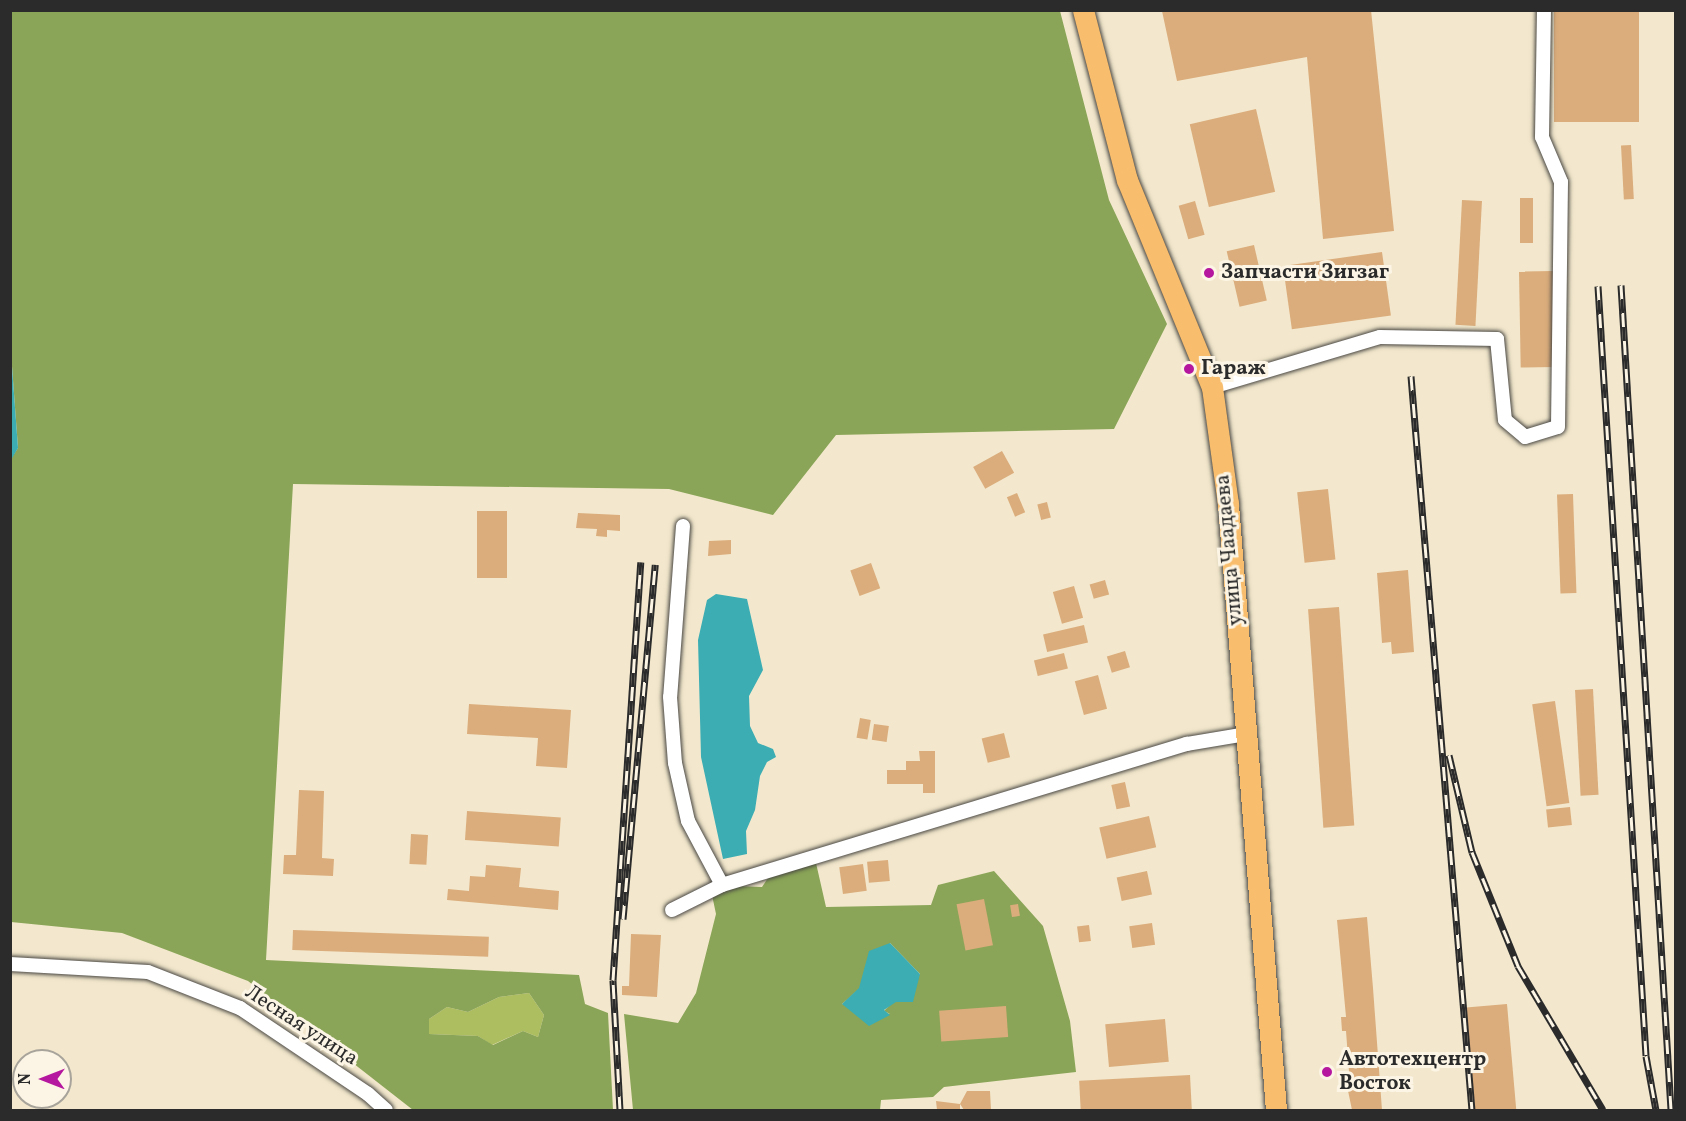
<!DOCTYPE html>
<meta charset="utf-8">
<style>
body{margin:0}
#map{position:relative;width:1686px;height:1121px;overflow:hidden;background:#f3e8cd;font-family:Vollkorn,serif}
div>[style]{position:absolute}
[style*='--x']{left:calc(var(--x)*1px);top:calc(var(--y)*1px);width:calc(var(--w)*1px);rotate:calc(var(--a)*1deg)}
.green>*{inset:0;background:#adbe61}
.forest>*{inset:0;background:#8aa557}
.water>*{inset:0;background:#3badb3}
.building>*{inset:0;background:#dbad7c;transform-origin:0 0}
.roads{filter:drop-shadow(0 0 2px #494743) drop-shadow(0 0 2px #494743)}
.minor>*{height:14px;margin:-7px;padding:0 7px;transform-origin:7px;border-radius:7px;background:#fff}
.primary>*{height:21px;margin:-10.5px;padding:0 10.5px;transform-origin:10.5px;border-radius:10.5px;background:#f9be6d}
.rail>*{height:7px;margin-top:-3.5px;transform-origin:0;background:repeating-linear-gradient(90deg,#fcf5e5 0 14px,#2b2b2b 0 28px);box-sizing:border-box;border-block:2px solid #2b2b2b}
.dots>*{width:16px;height:16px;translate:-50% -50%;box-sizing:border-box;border:3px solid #fcf5e5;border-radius:50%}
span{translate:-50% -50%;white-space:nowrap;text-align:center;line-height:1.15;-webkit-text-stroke:6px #fcf5e5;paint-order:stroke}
.poi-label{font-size:21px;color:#2b2b2b;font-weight:700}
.left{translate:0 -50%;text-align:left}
.street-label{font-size:21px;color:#2b2b2b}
.frame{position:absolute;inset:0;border:12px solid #2b2b2b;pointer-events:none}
.north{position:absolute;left:12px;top:1049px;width:60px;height:60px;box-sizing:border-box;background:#fcf5e5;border:2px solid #a8a49b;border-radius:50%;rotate:270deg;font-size:16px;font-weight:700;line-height:24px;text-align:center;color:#2b2b2b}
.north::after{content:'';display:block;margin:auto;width:21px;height:27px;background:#b5179e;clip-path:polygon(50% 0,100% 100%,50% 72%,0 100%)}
</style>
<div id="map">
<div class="green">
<div style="clip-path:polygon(529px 993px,544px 1015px,538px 1037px,523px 1031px,492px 1045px,478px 1036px,429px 1034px,429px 1019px,447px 1007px,468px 1012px,499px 997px)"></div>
</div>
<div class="forest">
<div style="clip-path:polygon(evenodd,10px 11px,1060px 11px,1109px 200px,1167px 324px,1114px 429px,836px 435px,773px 515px,669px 489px,293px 484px,266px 960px,579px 975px,585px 1004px,608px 1013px,613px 1110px,413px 1110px,248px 981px,122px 933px,11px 922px,10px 460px,18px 448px,10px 339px,10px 11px,529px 993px,544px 1015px,538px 1037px,523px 1031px,493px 1045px,478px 1036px,429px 1034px,429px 1019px,447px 1007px,468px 1012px,499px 997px,529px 993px)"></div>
<div style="clip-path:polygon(evenodd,816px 863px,826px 907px,931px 905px,938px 885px,994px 871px,1043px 926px,1070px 1021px,1076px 1072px,944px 1087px,933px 1097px,881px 1100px,880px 1110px,633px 1110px,624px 1014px,678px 1023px,696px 993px,716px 914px,712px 895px,736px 886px,762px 887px,770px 875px,816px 863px,890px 943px,920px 974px,884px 1011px,890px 1014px,842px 1004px,859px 989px,890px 943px)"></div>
</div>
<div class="water">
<div style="clip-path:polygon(10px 340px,18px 448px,11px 460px,10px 460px)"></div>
<div style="clip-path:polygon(716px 594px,747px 599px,763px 670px,749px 696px,750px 726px,758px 743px,773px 749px,776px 757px,767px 762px,760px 776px,755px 810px,746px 831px,747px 854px,723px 859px,701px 757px,698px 640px,707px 600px)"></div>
<div style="clip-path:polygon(890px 943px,920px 974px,913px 1002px,896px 1002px,884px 1010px,890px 1015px,869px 1026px,842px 1004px,859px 988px,869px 951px)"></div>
</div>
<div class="building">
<div style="clip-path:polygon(1371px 10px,1394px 231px,1323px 239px,1307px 57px,1177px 81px,1162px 11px)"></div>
<div style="left:1554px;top:10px;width:85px;height:112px"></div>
<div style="left:1256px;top:109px;width:85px;height:68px;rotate:77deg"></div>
<div style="left:1631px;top:145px;width:54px;height:10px;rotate:87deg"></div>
<div style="left:1520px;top:198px;width:13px;height:45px"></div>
<div style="left:1462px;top:200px;width:20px;height:125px;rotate:3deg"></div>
<div style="left:1195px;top:201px;width:35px;height:17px;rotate:74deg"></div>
<div style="left:1254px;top:245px;width:57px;height:28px;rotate:77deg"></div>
<div style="left:1382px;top:252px;width:64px;height:100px;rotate:82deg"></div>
<div style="left:1553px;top:271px;width:96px;height:34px;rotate:89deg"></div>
<div style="left:1002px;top:451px;width:25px;height:33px;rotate:61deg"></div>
<div style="left:1328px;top:489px;width:71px;height:31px;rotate:84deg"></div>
<div style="left:1017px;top:493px;width:21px;height:11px;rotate:67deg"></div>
<div style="left:1573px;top:494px;width:99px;height:16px;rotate:88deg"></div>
<div style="left:1047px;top:502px;width:16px;height:10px;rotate:76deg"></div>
<div style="left:477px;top:511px;width:30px;height:67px"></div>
<div style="clip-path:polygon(578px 513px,620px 515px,620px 531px,607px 530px,607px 537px,596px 536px,597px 529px,576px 528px)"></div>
<div style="clip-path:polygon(731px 540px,731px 554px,708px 556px,709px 541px)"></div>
<div style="left:871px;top:563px;width:27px;height:22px;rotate:70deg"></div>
<div style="clip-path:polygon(1408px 570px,1414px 652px,1392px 654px,1391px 642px,1382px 643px,1377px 573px)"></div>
<div style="left:1105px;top:580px;width:15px;height:16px;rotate:74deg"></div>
<div style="left:1074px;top:586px;width:33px;height:22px;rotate:74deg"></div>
<div style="left:1339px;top:607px;width:219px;height:31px;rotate:86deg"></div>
<div style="left:1084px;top:625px;width:18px;height:42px;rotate:77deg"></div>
<div style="left:1125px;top:651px;width:17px;height:19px;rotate:73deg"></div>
<div style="left:1064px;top:653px;width:16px;height:31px;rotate:76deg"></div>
<div style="left:1098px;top:675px;width:35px;height:24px;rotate:75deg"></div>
<div style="left:1593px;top:689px;width:106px;height:18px;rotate:87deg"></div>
<div style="left:1555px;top:701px;width:103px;height:23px;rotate:82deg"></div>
<div style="clip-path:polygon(469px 704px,571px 710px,567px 768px,536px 766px,538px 738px,467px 734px)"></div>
<div style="left:860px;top:718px;width:11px;height:20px;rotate:10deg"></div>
<div style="left:874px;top:724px;width:15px;height:16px;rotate:8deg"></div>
<div style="left:1004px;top:733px;width:25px;height:23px;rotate:76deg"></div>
<div style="clip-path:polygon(919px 751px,935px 751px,935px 793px,923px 793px,923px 784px,887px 784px,887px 770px,906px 770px,906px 761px,920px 761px)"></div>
<div style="left:1125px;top:782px;width:25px;height:14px;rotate:78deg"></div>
<div style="clip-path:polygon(299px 790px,324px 791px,322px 858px,334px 859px,333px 876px,283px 874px,284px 855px,296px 855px)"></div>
<div style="left:1570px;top:807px;width:18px;height:24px;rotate:84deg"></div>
<div style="left:467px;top:811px;width:94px;height:29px;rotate:4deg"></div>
<div style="left:1149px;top:816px;width:32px;height:51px;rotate:77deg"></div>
<div style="left:411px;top:834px;width:17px;height:30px;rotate:3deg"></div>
<div style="left:888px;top:860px;width:21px;height:21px;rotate:85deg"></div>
<div style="left:863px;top:864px;width:27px;height:24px;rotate:82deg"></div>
<div style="clip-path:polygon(486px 865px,521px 868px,519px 887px,559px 891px,558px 910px,447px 900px,448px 889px,469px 891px,470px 876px,485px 877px)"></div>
<div style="left:1147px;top:871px;width:24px;height:31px;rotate:78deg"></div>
<div style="left:984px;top:899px;width:47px;height:28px;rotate:79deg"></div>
<div style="left:1018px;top:904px;width:12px;height:8px;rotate:81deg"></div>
<div style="clip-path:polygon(1367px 917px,1373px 988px,1382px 1110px,1352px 1110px,1347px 1086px,1350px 1085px,1346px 1031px,1342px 1031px,1341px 1017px,1346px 1017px,1337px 920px)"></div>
<div style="left:1152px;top:923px;width:22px;height:23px;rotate:82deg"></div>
<div style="left:1089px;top:925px;width:16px;height:12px;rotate:83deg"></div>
<div style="left:293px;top:930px;width:196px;height:20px;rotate:2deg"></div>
<div style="clip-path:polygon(631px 934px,661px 935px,657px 997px,622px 995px,622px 986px,629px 986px)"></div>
<div style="left:1507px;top:1004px;width:106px;height:41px;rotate:85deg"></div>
<div style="left:1006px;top:1006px;width:31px;height:67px;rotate:86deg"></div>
<div style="left:1165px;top:1019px;width:43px;height:60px;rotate:85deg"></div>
<div style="left:1190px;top:1075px;width:35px;height:111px;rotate:87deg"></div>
<div style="clip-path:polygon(967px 1091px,990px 1091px,991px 1110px,964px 1110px,960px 1104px,960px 1110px,937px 1110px,936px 1101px,960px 1104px)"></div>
</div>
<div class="roads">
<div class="minor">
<div style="--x:1212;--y:387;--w:175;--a:-16.6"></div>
<div style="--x:1380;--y:337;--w:117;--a:1"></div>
<div style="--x:1497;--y:339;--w:81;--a:84.4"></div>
<div style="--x:1505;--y:420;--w:26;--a:40"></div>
<div style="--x:1525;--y:437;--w:34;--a:-17"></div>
<div style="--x:1558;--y:427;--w:245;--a:-89.3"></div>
<div style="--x:1561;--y:182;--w:49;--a:-112.9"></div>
<div style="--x:1542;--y:137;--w:127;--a:-89.1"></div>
<div style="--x:683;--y:526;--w:171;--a:94.3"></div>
<div style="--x:670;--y:697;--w:66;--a:85.7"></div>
<div style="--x:675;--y:763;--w:59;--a:77.4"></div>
<div style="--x:688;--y:821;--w:72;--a:62"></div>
<div style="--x:672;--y:910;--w:56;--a:-26.6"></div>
<div style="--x:722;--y:885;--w:486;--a:-16.9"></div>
<div style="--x:1187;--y:744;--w:60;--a:-9.6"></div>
<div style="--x:10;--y:964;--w:138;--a:3.3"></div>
<div style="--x:148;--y:972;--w:99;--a:21.4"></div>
<div style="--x:240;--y:1008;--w:154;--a:33.9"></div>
<div style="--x:368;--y:1094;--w:24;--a:42"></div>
</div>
<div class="primary">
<div style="--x:1083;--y:10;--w:176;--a:75.5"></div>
<div style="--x:1127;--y:180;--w:224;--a:67.7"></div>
<div style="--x:1212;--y:387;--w:118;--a:82.2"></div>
<div style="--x:1228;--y:504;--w:608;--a:85.47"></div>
</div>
</div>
<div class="rail">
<div style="--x:1621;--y:285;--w:827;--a:86.53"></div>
<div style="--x:1598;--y:286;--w:771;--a:86.43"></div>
<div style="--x:1646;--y:1056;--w:55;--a:79.5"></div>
<div style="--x:1411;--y:376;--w:737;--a:85.25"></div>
<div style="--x:1449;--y:755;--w:100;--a:76.7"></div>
<div style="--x:1472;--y:852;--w:123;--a:68"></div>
<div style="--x:1518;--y:966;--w:167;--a:59.4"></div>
<div style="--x:623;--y:919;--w:356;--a:-84.8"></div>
<div style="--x:620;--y:1110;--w:130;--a:-93.1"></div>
<div style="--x:613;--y:980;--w:419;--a:-86.2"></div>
</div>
<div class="dots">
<div style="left:1209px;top:273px;background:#b5179e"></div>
<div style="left:1189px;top:369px;background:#b5179e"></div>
<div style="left:1327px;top:1072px;background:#b5179e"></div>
</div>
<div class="poi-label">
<span class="left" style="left:1221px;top:273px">Запчасти Зигзаг</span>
<span class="left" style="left:1201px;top:369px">Гараж</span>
<span class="left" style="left:1339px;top:1072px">Автотехцентр<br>Восток</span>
</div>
<div class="street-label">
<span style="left:1230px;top:550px;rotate:-95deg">улица Чаадаева</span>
<span style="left:301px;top:1026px;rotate:33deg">Лесная улица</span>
</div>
<div class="frame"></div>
<div class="north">N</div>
</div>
